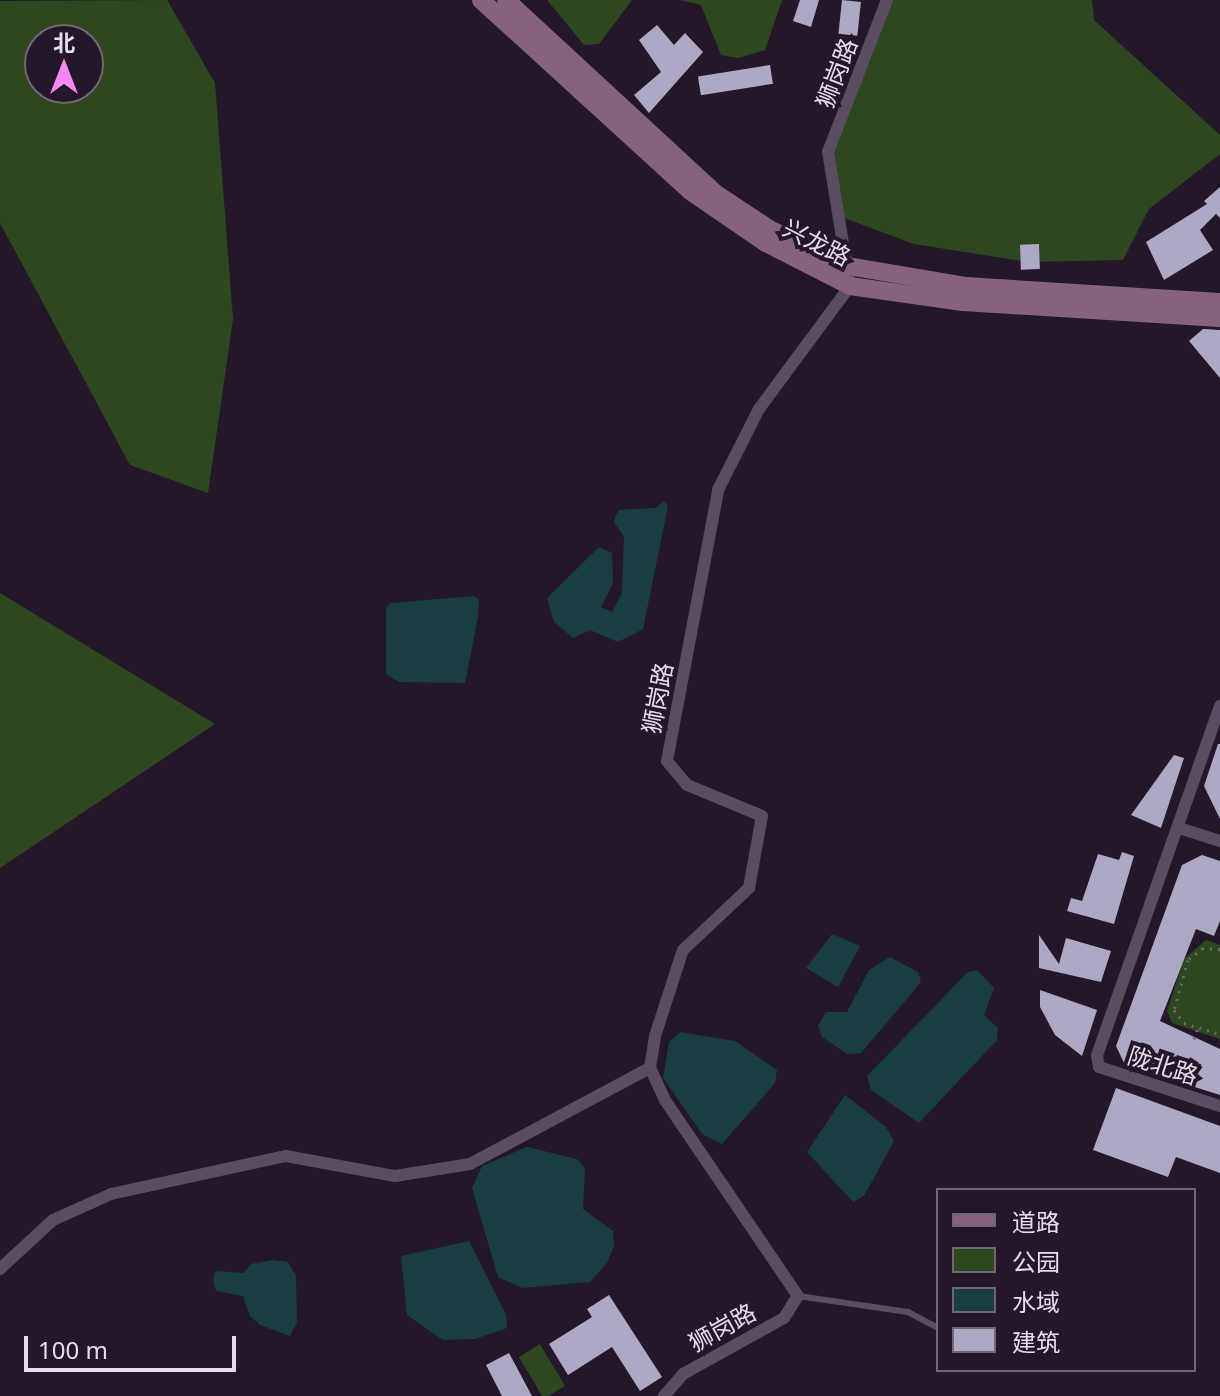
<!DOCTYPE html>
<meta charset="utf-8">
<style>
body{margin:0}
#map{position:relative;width:1220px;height:1396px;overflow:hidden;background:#241729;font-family:"Noto Sans","Noto Sans SC",sans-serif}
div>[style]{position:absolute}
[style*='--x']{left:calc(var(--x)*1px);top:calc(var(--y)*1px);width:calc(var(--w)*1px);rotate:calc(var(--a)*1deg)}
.green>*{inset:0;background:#2d481e}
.water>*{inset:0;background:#193e42}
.building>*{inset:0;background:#ada8c3;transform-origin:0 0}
.path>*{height:3px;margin-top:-1.5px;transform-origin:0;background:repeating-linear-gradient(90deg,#706575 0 2px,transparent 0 8px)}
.lane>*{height:6px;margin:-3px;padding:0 3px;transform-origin:3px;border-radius:3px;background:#5a4c61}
.street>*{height:12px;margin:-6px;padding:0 6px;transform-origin:6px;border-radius:6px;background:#5a4c61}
.secondary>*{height:18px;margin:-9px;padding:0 9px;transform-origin:9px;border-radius:9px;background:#84637b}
span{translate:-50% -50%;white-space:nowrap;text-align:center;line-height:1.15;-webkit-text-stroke:8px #241729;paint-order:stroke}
.street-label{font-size:24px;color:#e6ddea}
.legend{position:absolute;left:936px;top:1188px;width:260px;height:184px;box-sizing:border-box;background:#241729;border:2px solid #726676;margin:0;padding:10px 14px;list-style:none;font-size:24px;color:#e6ddea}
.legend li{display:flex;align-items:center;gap:16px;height:40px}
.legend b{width:40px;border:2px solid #726676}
.north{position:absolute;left:24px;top:24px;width:80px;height:80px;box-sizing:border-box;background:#241729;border:2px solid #726676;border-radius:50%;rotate:0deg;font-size:22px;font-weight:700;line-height:32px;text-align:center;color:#e6ddea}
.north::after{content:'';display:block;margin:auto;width:28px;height:36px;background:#f489f1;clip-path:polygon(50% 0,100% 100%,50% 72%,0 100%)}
.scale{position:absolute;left:24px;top:1336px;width:212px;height:36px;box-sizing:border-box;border:4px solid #e6ddea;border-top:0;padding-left:10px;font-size:24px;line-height:28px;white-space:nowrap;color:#e6ddea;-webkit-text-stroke:6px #241729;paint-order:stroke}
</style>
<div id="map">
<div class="green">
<div style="clip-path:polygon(evenodd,167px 0,215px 83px,233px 319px,208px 493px,130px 465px,0 223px,0 1px,167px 0,40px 40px,88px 40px,88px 88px,40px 88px,40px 40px)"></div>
<div style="clip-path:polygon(547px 0,632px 0,599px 44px,584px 45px)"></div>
<div style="clip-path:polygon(680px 0,782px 0,765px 50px,738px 58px,721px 55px,701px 5px)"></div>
<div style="clip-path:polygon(887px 0,1092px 0,1094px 20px,1220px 135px,1220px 154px,1149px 209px,1123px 260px,1028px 262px,914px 244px,839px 216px,828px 152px)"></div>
<div style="clip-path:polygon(0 593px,215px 724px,0 868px)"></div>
<div style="clip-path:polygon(1206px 940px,1220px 945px,1220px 1039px,1172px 1023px,1167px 1011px,1184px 959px)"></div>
<div style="clip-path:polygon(540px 1344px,565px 1386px,548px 1396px,542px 1396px,519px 1357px)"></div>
</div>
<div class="water">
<div style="clip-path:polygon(664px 501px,668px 506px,643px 629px,618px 642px,590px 630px,573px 638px,554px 622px,547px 598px,599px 547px,612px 553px,613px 583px,601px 607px,612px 612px,622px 593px,624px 537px,614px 522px,616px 515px,619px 510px,656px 508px)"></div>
<div style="clip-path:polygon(473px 596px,479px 599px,478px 617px,465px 683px,399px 682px,386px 674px,386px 608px,391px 603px)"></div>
<div style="clip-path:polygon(832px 934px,860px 946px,838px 987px,806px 968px)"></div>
<div style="clip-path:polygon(890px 957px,918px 972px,921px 982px,861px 1053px,847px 1054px,822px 1037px,818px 1026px,826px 1012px,847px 1012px,869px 970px)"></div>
<div style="clip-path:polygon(977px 970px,994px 988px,984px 1015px,998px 1028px,997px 1040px,919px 1123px,871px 1090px,867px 1076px,968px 972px)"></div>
<div style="clip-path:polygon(680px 1032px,735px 1041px,777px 1070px,775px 1083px,722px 1144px,702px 1134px,663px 1078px,669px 1042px)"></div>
<div style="clip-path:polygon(845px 1095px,886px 1127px,894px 1141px,864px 1196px,853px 1202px,807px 1152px)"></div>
<div style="clip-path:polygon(527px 1147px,577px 1159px,585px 1168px,583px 1209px,613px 1231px,614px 1246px,607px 1263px,590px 1282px,522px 1288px,498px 1277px,472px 1188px,482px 1166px)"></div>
<div style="clip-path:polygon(469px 1241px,506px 1315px,507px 1328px,475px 1339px,443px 1340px,407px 1315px,401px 1256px)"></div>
<div style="clip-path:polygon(273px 1260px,288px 1262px,296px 1276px,297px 1322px,290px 1336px,260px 1325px,250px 1316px,243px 1296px,216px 1291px,213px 1279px,216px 1271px,244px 1273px,251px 1264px)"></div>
</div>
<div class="building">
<div style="clip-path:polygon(800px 0,819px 0,811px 27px,793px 21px)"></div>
<div style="left:842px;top:0;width:19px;height:34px;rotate:6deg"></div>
<div style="clip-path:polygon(657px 25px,674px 45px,685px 33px,703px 52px,649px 113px,634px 95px,661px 72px,639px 40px)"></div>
<div style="left:770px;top:65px;width:19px;height:73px;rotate:81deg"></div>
<div style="clip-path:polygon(1220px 187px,1220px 218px,1216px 214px,1200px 230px,1213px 250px,1164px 280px,1146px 242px,1207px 204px,1204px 201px)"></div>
<div style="left:1039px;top:244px;width:25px;height:19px;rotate:88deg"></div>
<div style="clip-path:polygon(1203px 329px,1220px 330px,1220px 378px,1189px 341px)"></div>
<div style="clip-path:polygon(1218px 744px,1220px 744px,1220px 819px,1204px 786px)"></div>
<div style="clip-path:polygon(1174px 755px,1184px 758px,1161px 828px,1131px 815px)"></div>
<div style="clip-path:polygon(1122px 852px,1134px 856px,1114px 924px,1067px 911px,1071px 898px,1082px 901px,1098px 854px,1119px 860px)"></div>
<div style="clip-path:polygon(1202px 855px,1220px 861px,1220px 921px,1214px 936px,1196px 929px,1160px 1021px,1220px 1049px,1220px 1095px,1125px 1065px,1116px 1046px,1182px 865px)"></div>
<div style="clip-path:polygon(1039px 935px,1059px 964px,1066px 938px,1111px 951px,1101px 982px,1039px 968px)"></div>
<div style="clip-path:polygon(1040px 990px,1097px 1010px,1082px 1056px,1055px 1035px,1040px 1007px)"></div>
<div style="clip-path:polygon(1116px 1088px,1220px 1126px,1220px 1173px,1176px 1157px,1168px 1177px,1093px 1150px)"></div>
<div style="clip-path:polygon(609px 1295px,662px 1377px,640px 1391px,612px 1347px,568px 1375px,549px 1344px,592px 1317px,587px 1309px)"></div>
<div style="clip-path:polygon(509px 1353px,532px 1396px,502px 1396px,486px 1365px)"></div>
</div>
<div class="path">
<div style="--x:1220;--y:949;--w:17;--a:-177"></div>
<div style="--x:1203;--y:948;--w:19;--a:141"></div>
<div style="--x:1188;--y:960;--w:52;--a:105.6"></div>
<div style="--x:1174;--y:1010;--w:16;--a:52"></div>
<div style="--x:1184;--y:1023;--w:38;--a:17"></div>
<div style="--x:1194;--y:1039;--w:12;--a:-70"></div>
</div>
<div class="lane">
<div style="--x:798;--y:1296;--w:111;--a:8.3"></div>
<div style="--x:908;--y:1312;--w:34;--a:28"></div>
</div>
<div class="street">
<div style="--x:1220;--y:706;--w:370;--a:109.4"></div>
<div style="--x:1097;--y:1055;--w:12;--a:81"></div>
<div style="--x:1099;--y:1067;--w:127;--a:17.9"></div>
<div style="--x:1179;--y:828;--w:43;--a:17.6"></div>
<div style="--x:0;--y:1269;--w:72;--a:-42.8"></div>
<div style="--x:53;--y:1220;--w:64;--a:-24.1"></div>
<div style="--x:111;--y:1194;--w:179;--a:-12.3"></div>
<div style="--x:286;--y:1156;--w:111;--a:10.4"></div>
<div style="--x:395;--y:1176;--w:76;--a:-9.1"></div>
<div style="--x:470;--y:1164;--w:204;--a:-28.1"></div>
<div style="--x:664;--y:1396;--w:29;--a:-49"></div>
<div style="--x:683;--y:1374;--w:115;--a:-29"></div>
<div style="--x:784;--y:1318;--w:26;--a:-58"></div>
<div style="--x:798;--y:1296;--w:237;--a:-124.2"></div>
<div style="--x:665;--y:1100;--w:35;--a:-115"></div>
<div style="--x:650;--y:1068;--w:32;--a:-81"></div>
<div style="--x:655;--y:1036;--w:90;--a:-72"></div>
<div style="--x:683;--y:950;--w:91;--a:-43.2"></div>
<div style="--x:749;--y:888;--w:73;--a:-79.8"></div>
<div style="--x:762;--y:816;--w:81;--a:-157.5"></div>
<div style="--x:687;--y:785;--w:31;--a:-130"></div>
<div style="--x:667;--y:761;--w:276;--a:-79.3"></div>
<div style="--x:718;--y:490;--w:91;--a:-63.2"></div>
<div style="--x:759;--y:409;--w:153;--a:-53.5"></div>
<div style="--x:850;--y:286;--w:136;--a:-99.3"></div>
<div style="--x:828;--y:152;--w:163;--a:-68.8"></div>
</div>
<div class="secondary">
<div style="--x:481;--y:0;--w:283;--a:42.4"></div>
<div style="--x:690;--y:191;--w:92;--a:34.4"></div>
<div style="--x:766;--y:243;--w:94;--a:27.1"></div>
<div style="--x:850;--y:286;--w:114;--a:8.1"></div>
<div style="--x:963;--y:302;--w:257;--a:3.6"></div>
<div style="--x:506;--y:0;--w:284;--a:42.7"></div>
<div style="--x:715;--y:193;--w:67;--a:33.5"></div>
<div style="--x:771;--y:230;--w:85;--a:25.1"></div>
<div style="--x:848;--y:266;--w:120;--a:9.6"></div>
<div style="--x:966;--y:286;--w:255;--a:3.6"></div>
</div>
<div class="street-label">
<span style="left:836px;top:73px;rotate:-69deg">狮岗路</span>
<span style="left:817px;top:242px;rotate:27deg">兴龙路</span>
<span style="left:657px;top:698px;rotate:-79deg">狮岗路</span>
<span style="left:1163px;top:1065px;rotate:18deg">陇北路</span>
<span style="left:722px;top:1327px;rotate:-29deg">狮岗路</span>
</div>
<ul class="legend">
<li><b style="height:10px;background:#84637b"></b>道路</li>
<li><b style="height:22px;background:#2d481e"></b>公园</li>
<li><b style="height:22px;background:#193e42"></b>水域</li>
<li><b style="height:22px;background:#ada8c3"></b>建筑</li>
</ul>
<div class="north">北</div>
<div class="scale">100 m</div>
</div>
